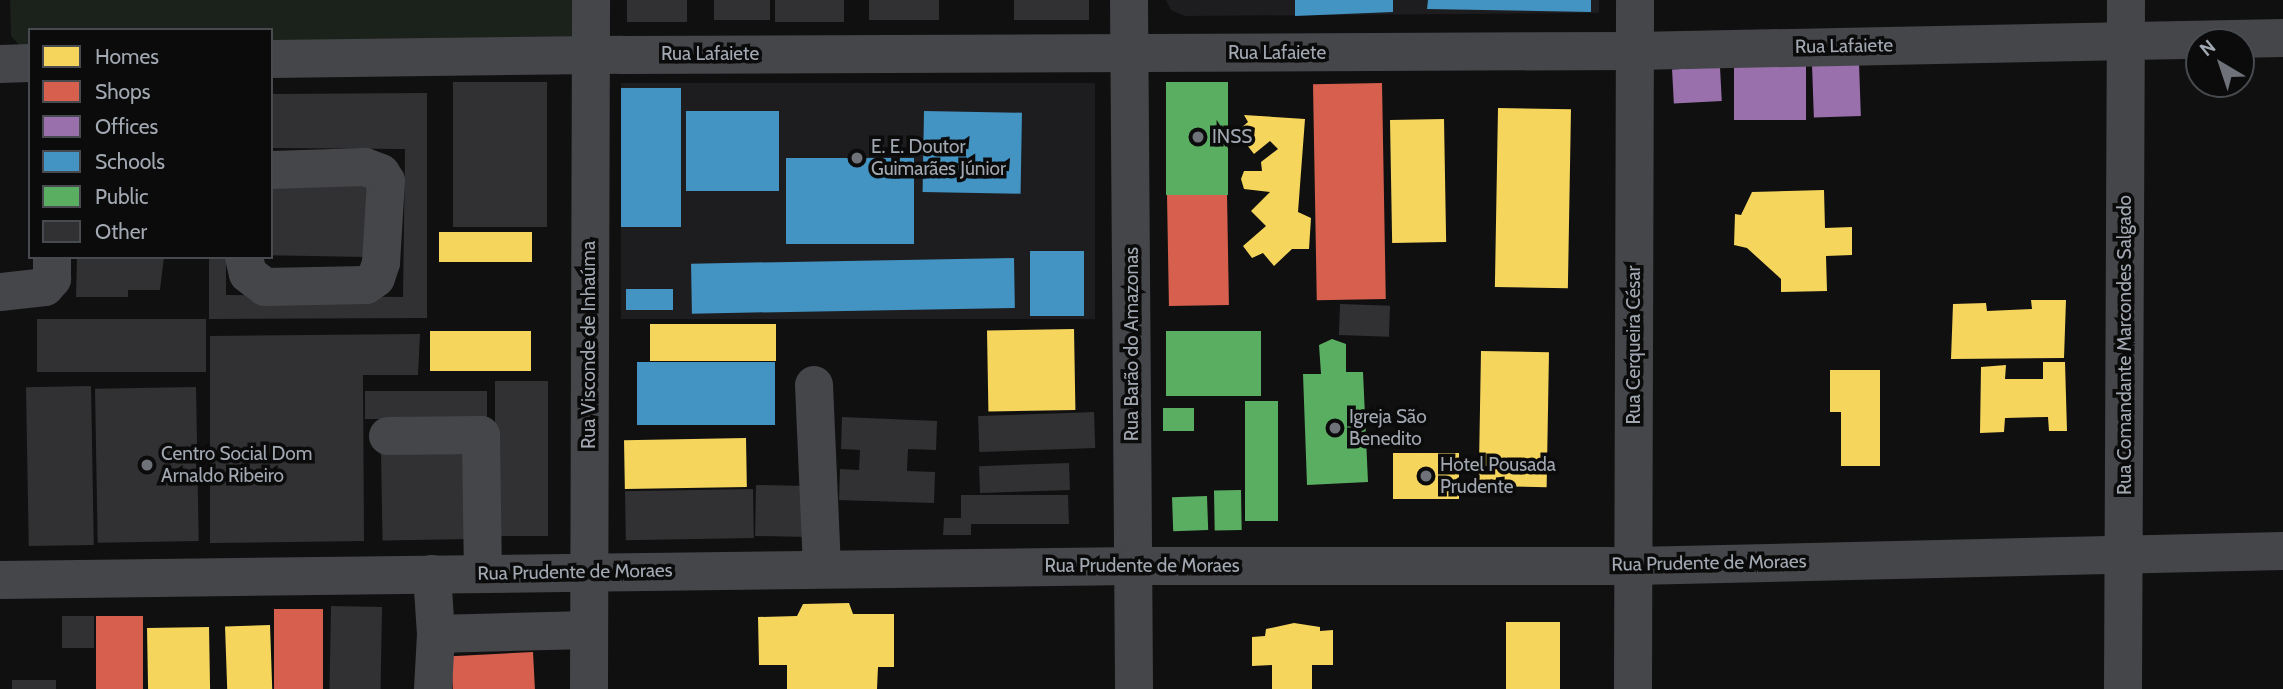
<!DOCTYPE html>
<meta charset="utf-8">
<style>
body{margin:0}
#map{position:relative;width:2283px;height:689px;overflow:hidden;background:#101011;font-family:Cabin,sans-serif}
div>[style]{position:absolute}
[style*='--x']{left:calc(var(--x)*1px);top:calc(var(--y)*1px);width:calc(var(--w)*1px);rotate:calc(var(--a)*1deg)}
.built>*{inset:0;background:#1d1d1f;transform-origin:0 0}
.green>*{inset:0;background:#1b211b}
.homes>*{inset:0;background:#f6d55c;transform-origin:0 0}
.shops>*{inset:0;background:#d6604d;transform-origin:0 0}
.offices>*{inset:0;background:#9970ab;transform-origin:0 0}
.schools>*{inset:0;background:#4393c3;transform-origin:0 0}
.public>*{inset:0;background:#5aae61;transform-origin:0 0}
.building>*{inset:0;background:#313133;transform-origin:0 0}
.minor>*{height:38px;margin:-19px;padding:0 19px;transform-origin:19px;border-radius:19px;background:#454649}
.dots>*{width:19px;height:19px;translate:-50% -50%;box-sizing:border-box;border:4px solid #0b0b0c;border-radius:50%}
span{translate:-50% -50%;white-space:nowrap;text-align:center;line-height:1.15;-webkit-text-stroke:7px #0b0b0c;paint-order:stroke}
.street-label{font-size:19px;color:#a2a8b1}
.poi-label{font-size:19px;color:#a2a8b1}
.left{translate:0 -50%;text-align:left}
.legend{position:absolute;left:28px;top:28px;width:245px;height:231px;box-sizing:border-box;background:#0b0b0c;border:2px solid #474a4e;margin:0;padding:9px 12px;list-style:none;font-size:21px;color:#a2a8b1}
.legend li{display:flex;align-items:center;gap:14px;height:35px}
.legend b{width:35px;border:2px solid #474a4e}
.north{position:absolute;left:2185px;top:28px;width:70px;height:70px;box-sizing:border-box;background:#0b0b0c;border:2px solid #474a4e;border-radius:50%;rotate:321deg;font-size:19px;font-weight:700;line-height:28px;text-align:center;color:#a2a8b1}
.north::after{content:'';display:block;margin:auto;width:24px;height:32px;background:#6f7379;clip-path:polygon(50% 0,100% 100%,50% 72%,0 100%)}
</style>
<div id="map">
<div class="built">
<div style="clip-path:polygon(1166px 0,1599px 0,1599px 13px,1185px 16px,1171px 10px)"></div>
<div style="left:1095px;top:83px;width:236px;height:474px;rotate:90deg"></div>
</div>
<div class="green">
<div style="clip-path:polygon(10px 0,573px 0,573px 38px,271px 44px,271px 30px,30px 30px,30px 48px,21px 47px,11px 36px)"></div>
</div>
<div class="homes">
<div style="left:1498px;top:108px;width:73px;height:179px;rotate:1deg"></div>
<div style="clip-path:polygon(1244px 115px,1305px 119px,1298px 212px,1311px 218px,1309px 249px,1292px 249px,1274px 266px,1263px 253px,1252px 258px,1243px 246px,1266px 226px,1251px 211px,1270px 192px,1244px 189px,1241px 179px,1244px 171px,1262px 171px,1261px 162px,1278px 149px,1270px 141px,1254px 154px,1243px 140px,1248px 137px,1241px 128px,1248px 122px)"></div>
<div style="left:1444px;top:119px;width:123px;height:54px;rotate:89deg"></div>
<div style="clip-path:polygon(1824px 190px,1825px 228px,1852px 227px,1852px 255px,1826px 256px,1827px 291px,1781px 292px,1781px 279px,1747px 248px,1734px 245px,1735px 214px,1741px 215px,1752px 192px)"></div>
<div style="left:439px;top:232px;width:93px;height:30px"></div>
<div style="clip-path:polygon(2031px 300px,2066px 300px,2064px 358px,1951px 359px,1953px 304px,1986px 303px,1987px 311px,2032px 309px)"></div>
<div style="left:650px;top:324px;width:126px;height:37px"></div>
<div style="left:1074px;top:329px;width:81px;height:87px;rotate:89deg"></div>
<div style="left:430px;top:331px;width:101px;height:40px"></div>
<div style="left:1481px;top:351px;width:68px;height:135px;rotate:1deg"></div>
<div style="clip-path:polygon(2043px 362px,2065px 362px,2067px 431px,2049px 431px,2048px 417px,2005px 418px,2004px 432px,1980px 433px,1981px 367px,2006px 365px,2005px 379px,2043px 379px)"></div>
<div style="clip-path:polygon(1830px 370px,1880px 370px,1880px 466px,1841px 466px,1841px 412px,1830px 412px)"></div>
<div style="left:746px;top:438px;width:49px;height:122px;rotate:89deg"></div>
<div style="left:1393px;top:453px;width:66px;height:46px"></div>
<div style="clip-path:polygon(849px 603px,853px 614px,894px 614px,894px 667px,878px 667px,877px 689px,787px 689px,787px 665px,759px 665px,758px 617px,797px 616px,803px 604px)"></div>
<div style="left:1560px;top:622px;width:67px;height:54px;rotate:90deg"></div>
<div style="clip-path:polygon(1294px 623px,1320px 627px,1320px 631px,1333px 630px,1333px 665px,1312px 665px,1312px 689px,1272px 689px,1272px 665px,1252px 666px,1252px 637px,1265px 636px,1266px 629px)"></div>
<div style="left:270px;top:625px;width:64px;height:45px;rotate:88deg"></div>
<div style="left:209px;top:627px;width:62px;height:62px;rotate:89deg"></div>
</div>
<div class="shops">
<div style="left:1382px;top:83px;width:216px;height:69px;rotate:89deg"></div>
<div style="left:1227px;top:194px;width:111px;height:60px;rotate:89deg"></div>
<div style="left:274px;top:609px;width:49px;height:80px"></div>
<div style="left:96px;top:616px;width:47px;height:73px"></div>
<div style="left:533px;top:652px;width:37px;height:82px;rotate:87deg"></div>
</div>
<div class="offices">
<div style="left:1806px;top:61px;width:59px;height:72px;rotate:90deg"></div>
<div style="left:1859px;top:63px;width:53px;height:47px;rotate:88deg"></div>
<div style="left:1720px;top:67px;width:34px;height:48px;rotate:87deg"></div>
</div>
<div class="schools">
<div style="clip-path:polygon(1295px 0,1393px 0,1393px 12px,1295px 16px)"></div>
<div style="clip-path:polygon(1428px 0,1591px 0,1591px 12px,1427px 9px)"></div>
<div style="left:681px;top:88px;width:139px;height:60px;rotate:90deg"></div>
<div style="left:686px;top:111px;width:93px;height:80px"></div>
<div style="left:924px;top:111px;width:98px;height:81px;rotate:1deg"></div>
<div style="left:914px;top:158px;width:86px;height:128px;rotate:90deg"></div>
<div style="left:1030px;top:251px;width:54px;height:65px"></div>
<div style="left:1014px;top:258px;width:50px;height:323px;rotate:89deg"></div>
<div style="left:673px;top:289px;width:21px;height:47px;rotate:90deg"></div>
<div style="left:775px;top:362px;width:63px;height:138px;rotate:90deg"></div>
</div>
<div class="public">
<div style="left:1166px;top:82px;width:62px;height:113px"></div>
<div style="left:1261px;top:331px;width:65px;height:95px;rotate:90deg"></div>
<div style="clip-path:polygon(1332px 339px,1346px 344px,1346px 372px,1363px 372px,1368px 482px,1307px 485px,1303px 374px,1321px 374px,1319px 345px)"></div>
<div style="left:1245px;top:401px;width:33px;height:120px"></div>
<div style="left:1194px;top:408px;width:23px;height:31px;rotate:90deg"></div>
<div style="left:1241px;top:490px;width:40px;height:27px;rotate:89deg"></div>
<div style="left:1207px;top:496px;width:34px;height:35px;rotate:88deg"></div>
</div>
<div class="building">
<div style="left:627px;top:0;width:60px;height:22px"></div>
<div style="left:714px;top:0;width:56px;height:20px"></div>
<div style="left:775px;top:0;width:69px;height:22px"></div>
<div style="left:869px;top:0;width:70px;height:20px"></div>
<div style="left:1014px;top:0;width:75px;height:20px"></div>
<div style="left:453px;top:82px;width:94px;height:145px"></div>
<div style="clip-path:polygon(427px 93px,427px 318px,209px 319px,209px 257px,226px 257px,226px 295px,403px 297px,405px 149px,271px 148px,271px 94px)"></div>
<div style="left:368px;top:175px;width:82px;height:97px;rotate:91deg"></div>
<div style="clip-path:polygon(77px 257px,164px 257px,160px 290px,128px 290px,128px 297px,76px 297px)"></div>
<div style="left:1340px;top:304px;width:50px;height:31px;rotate:2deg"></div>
<div style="left:37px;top:319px;width:169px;height:53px"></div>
<div style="clip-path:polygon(420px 334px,418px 375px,363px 375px,364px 541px,210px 543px,210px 336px)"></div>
<div style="left:495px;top:381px;width:53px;height:155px"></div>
<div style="left:91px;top:386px;width:159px;height:65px;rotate:89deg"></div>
<div style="left:196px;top:387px;width:154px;height:101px;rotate:89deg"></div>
<div style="left:365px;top:391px;width:122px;height:28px"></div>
<div style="left:1094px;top:412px;width:36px;height:116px;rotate:88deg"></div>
<div style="clip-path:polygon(842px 417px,937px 421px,936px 450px,908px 449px,907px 471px,935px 472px,934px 503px,839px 500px,840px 469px,859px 470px,860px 450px,841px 449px)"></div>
<div style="left:469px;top:451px;width:88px;height:88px;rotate:89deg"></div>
<div style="left:1069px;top:463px;width:27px;height:90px;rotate:88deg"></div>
<div style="left:756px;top:485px;width:52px;height:51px;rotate:1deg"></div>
<div style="left:753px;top:489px;width:49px;height:128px;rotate:89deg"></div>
<div style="clip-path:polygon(961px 495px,1068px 495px,1069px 524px,971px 524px,971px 535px,943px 535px,944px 518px,961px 518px)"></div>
<div style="left:331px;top:606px;width:51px;height:83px;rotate:1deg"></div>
<div style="left:62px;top:616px;width:32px;height:32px"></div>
<div style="left:12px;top:680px;width:44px;height:9px"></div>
</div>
<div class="minor">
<div style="--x:1129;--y:0;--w:689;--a:89.58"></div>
<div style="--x:271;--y:59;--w:350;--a:-0.7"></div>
<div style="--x:621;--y:55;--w:1014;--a:-0.23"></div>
<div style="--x:1635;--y:51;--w:648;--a:-1.15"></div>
<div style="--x:0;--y:64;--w:30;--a:-2"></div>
<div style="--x:244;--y:257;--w:17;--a:77"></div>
<div style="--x:248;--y:274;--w:21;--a:37"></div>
<div style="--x:265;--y:287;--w:101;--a:-1.1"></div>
<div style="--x:366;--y:285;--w:12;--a:-35"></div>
<div style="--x:376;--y:278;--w:16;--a:-72"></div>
<div style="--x:381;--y:263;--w:82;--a:-86.5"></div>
<div style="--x:386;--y:181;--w:9;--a:-122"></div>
<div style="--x:381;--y:173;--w:17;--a:-159"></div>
<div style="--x:365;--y:167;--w:94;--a:178.2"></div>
<div style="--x:0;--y:292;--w:45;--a:-6.3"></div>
<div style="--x:45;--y:287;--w:11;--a:-49"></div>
<div style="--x:52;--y:279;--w:22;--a:-90"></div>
<div style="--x:814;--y:385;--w:184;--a:87.5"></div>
<div style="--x:388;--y:436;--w:93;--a:-0.6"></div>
<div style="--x:481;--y:435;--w:138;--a:89.2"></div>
<div style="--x:432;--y:574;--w:60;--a:86.2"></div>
<div style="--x:436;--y:634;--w:55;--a:93.1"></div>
<div style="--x:0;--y:580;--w:1134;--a:-0.71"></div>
<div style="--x:1134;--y:566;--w:500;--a:0"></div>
<div style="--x:1634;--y:566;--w:649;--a:-1.32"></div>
<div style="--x:436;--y:634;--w:153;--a:-1.5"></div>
<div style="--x:589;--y:689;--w:689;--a:-89.83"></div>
<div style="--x:1633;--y:689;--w:689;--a:-89.83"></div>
<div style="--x:2123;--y:689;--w:689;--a:-89.75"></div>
</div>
<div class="dots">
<div style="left:1198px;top:137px;background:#6f7379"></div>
<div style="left:857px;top:158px;background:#6f7379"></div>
<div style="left:1335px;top:428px;background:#6f7379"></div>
<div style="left:147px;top:465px;background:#6f7379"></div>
<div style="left:1426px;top:476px;background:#6f7379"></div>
</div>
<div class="street-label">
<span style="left:1844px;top:46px;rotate:-1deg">Rua Lafaiete</span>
<span style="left:1277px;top:53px">Rua Lafaiete</span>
<span style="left:710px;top:54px">Rua Lafaiete</span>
<span style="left:1132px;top:344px;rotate:-90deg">Rua Barão do Amazonas</span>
<span style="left:589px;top:345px;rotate:-90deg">Rua Visconde de Inhaúma</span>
<span style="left:1634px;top:345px;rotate:-90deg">Rua Cerqueira César</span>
<span style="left:2125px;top:345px;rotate:-90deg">Rua Comandante Marcondes Salgado</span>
<span style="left:1709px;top:563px;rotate:-1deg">Rua Prudente de Moraes</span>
<span style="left:1142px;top:566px">Rua Prudente de Moraes</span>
<span style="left:575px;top:572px;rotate:-1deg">Rua Prudente de Moraes</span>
</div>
<div class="poi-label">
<span class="left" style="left:1212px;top:137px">INSS</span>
<span class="left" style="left:871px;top:158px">E. E. Doutor<br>Guimarães Júnior</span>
<span class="left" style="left:1349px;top:428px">Igreja São<br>Benedito</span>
<span class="left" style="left:161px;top:465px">Centro Social Dom<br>Arnaldo Ribeiro</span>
<span class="left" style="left:1440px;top:476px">Hotel Pousada<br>Prudente</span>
</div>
<ul class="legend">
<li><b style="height:19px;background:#f6d55c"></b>Homes</li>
<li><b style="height:19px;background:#d6604d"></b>Shops</li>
<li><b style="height:19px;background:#9970ab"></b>Offices</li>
<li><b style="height:19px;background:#4393c3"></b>Schools</li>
<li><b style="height:19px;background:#5aae61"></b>Public</li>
<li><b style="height:19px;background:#313133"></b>Other</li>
</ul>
<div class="north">N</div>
</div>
